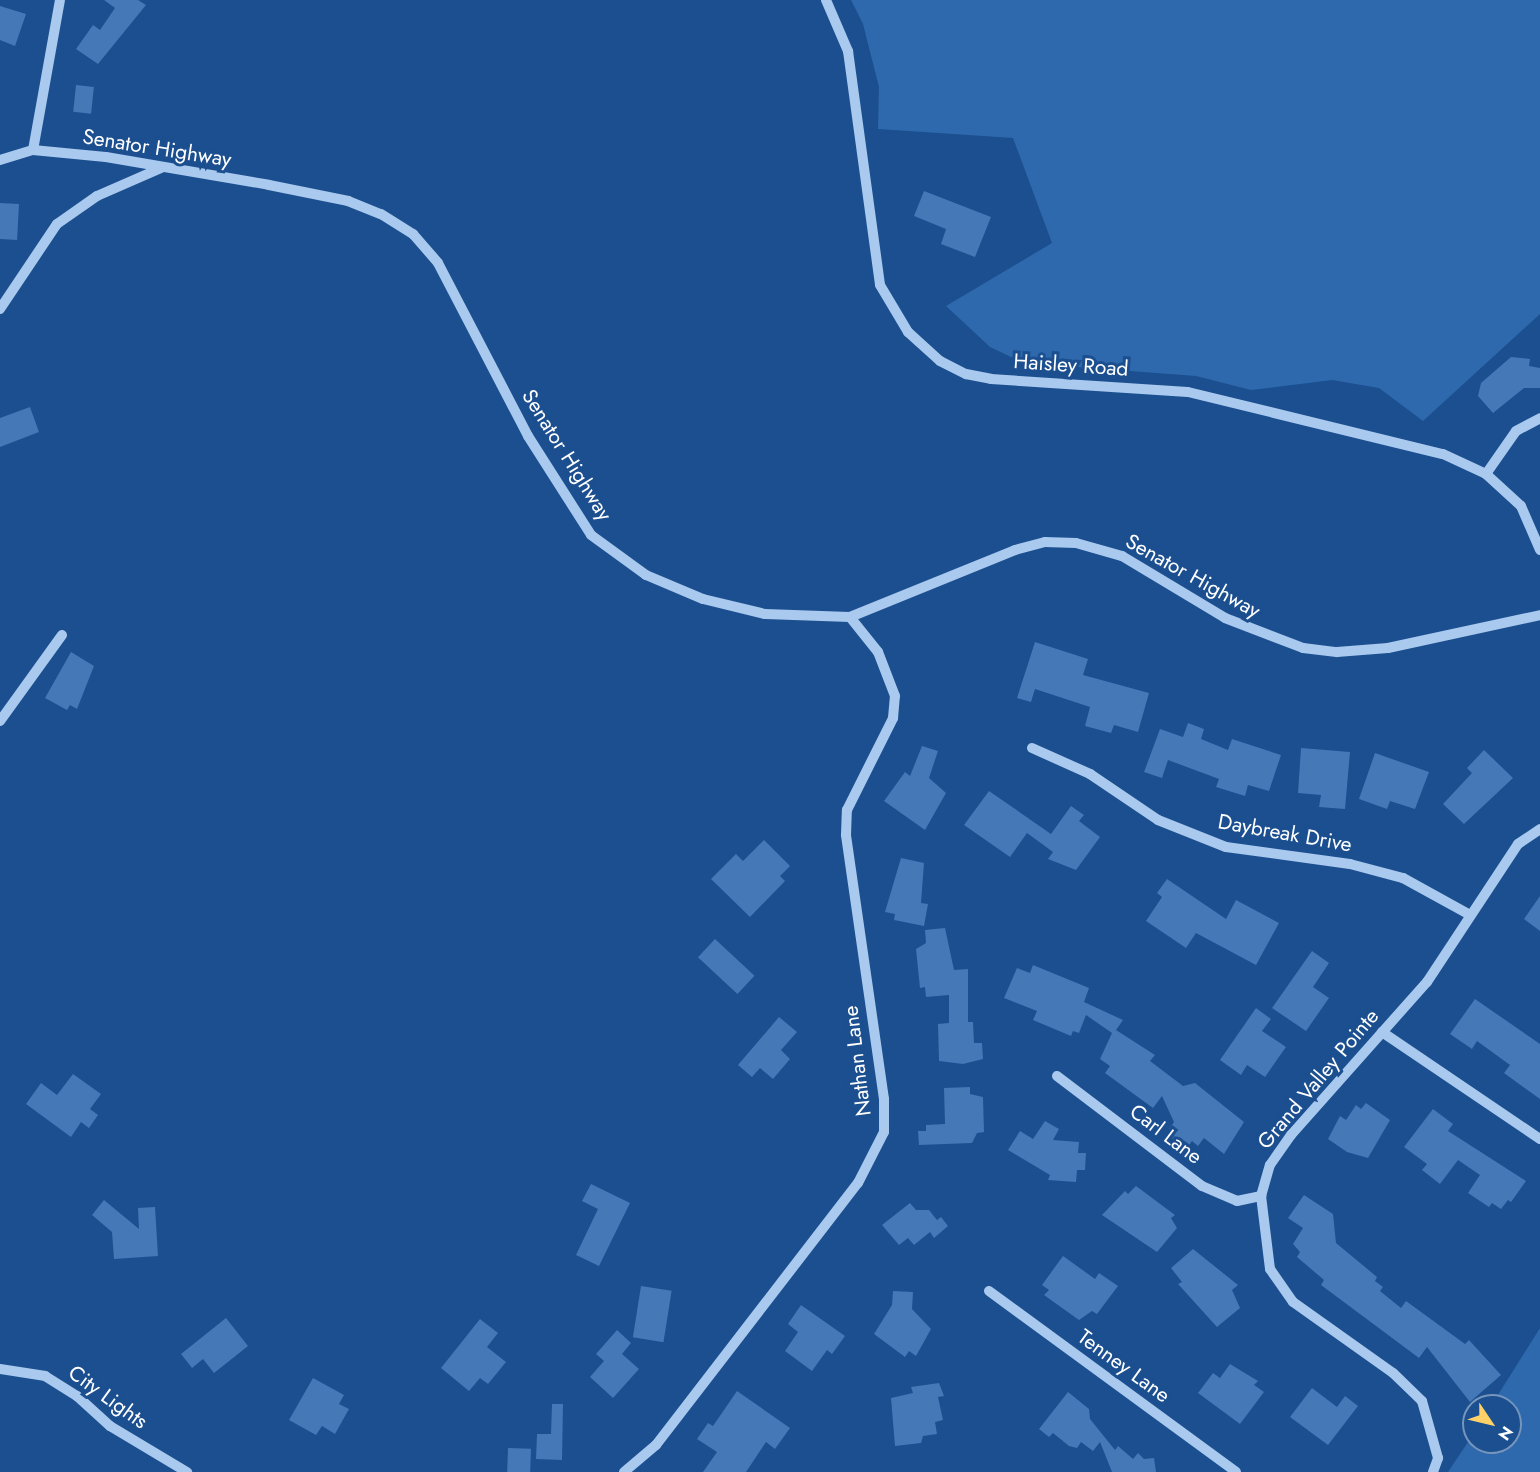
<!DOCTYPE html>
<style>
body{margin:0}
#map{position:relative;width:1540px;height:1472px;overflow:hidden;background:#1b4f8f;font-family:Jost,sans-serif}
div>[style]{position:absolute}
[style*='--x']{left:calc(var(--x)*1px);top:calc(var(--y)*1px);width:calc(var(--w)*1px);rotate:calc(var(--a)*1deg)}
.green>*{inset:0;background:#2e69ad}
.building>*{inset:0;background:#4478b7;transform-origin:0 0}
.minor>*{height:10px;margin:-5px;padding:0 5px;transform-origin:5px;border-radius:5px;background:#a9c9ee}
span{translate:-50% -50%;white-space:nowrap;text-align:center;line-height:1.15;-webkit-text-stroke:6px #1b4f8f;paint-order:stroke}
.street-label{font-size:21px;color:#fff}
.north{position:absolute;left:1462px;top:1394px;width:60px;height:60px;box-sizing:border-box;background:#1b4f8f;border:2px solid #7695bc;border-radius:50%;rotate:125deg;font-size:16px;font-weight:700;line-height:24px;text-align:center;color:#fff}
.north::after{content:'';display:block;margin:auto;width:21px;height:27px;background:#ffd166;clip-path:polygon(50% 0,100% 100%,50% 72%,0 100%)}
</style>
<div id="map">
<div class="green">
<div style="clip-path:polygon(851px 0,1540px 0,1540px 314px,1423px 421px,1379px 388px,1332px 380px,1251px 390px,1196px 376px,1024px 363px,990px 347px,946px 306px,1052px 243px,1013px 138px,878px 129px,879px 87px,863px 24px)"></div>
<div style="clip-path:polygon(1540px 1328px,1540px 1472px,1448px 1472px,1474px 1433px,1474px 1442px,1510px 1442px,1510px 1406px,1491px 1406px)"></div>
</div>
<div class="building">
<div style="clip-path:polygon(104px 0,138px 0,146px 5px,98px 64px,76px 49px,93px 25px,100px 30px,115px 8px)"></div>
<div style="clip-path:polygon(0 6px,26px 14px,15px 46px,0 40px)"></div>
<div style="left:76px;top:85px;width:18px;height:27px;rotate:6deg"></div>
<div style="clip-path:polygon(924px 191px,991px 217px,975px 257px,941px 244px,946px 229px,914px 216px)"></div>
<div style="left:0;top:203px;width:19px;height:36px;rotate:3deg"></div>
<div style="clip-path:polygon(1511px 357px,1530px 359px,1529px 366px,1540px 368px,1540px 388px,1524px 388px,1493px 413px,1478px 396px,1481px 383px)"></div>
<div style="clip-path:polygon(30px 407px,39px 432px,0 447px,0 418px)"></div>
<div style="clip-path:polygon(1035px 642px,1088px 659px,1083px 675px,1149px 693px,1138px 732px,1114px 725px,1111px 733px,1085px 726px,1090px 707px,1035px 689px,1031px 702px,1017px 698px)"></div>
<div style="clip-path:polygon(71px 652px,94px 666px,77px 709px,70px 705px,67px 710px,45px 698px)"></div>
<div style="clip-path:polygon(1188px 723px,1204px 729px,1201px 739px,1228px 750px,1232px 739px,1281px 755px,1269px 791px,1248px 785px,1245px 796px,1216px 787px,1219px 779px,1168px 760px,1162px 778px,1144px 772px,1160px 729px,1183px 737px)"></div>
<div style="clip-path:polygon(922px 746px,938px 751px,929px 778px,946px 793px,925px 830px,884px 801px,905px 772px,910px 776px)"></div>
<div style="clip-path:polygon(1301px 748px,1350px 752px,1345px 809px,1319px 807px,1321px 795px,1298px 793px)"></div>
<div style="clip-path:polygon(1484px 750px,1513px 778px,1464px 824px,1443px 804px,1472px 773px,1467px 768px)"></div>
<div style="clip-path:polygon(1375px 753px,1429px 772px,1415px 809px,1390px 801px,1387px 809px,1359px 799px)"></div>
<div style="clip-path:polygon(989px 791px,1051px 834px,1071px 806px,1084px 815px,1079px 821px,1100px 837px,1076px 870px,1048px 859px,1053px 852px,1027px 833px,1010px 857px,964px 825px)"></div>
<div style="clip-path:polygon(764px 840px,790px 866px,780px 876px,785px 881px,750px 917px,711px 879px,736px 854px,743px 861px)"></div>
<div style="clip-path:polygon(901px 858px,924px 863px,921px 903px,928px 904px,924px 926px,894px 920px,895px 914px,885px 912px)"></div>
<div style="clip-path:polygon(1167px 879px,1226px 919px,1236px 900px,1279px 923px,1256px 965px,1196px 933px,1186px 948px,1146px 921px,1162px 897px,1157px 893px)"></div>
<div style="clip-path:polygon(1540px 896px,1540px 931px,1524px 919px)"></div>
<div style="clip-path:polygon(945px 928px,954px 970px,968px 969px,968px 1022px,973px 1022px,974px 1043px,982px 1043px,983px 1059px,963px 1064px,939px 1061px,938px 1024px,949px 1023px,949px 995px,926px 997px,925px 987px,920px 988px,916px 949px,926px 943px,925px 930px)"></div>
<div style="left:715px;top:939px;width:54px;height:25px;rotate:43deg"></div>
<div style="clip-path:polygon(1312px 951px,1329px 963px,1313px 987px,1329px 998px,1306px 1031px,1272px 1008px)"></div>
<div style="clip-path:polygon(1033px 965px,1089px 988px,1084px 1002px,1123px 1020px,1116px 1030px,1155px 1055px,1150px 1061px,1183px 1086px,1195px 1083px,1244px 1122px,1224px 1154px,1204px 1138px,1198px 1146px,1192px 1141px,1186px 1149px,1172px 1138px,1175px 1133px,1169px 1129px,1174px 1122px,1162px 1096px,1153px 1108px,1105px 1073px,1110px 1066px,1100px 1059px,1112px 1033px,1086px 1015px,1079px 1033px,1073px 1031px,1071px 1036px,1033px 1020px,1037px 1011px,1004px 998px,1017px 968px,1030px 973px)"></div>
<div style="clip-path:polygon(1475px 999px,1540px 1044px,1540px 1099px,1504px 1073px,1510px 1065px,1477px 1041px,1472px 1049px,1450px 1034px)"></div>
<div style="clip-path:polygon(1256px 1008px,1271px 1019px,1262px 1031px,1286px 1047px,1265px 1077px,1247px 1065px,1241px 1075px,1220px 1060px)"></div>
<div style="clip-path:polygon(779px 1017px,797px 1032px,781px 1050px,790px 1059px,773px 1079px,760px 1068px,752px 1077px,738px 1065px)"></div>
<div style="clip-path:polygon(73px 1074px,101px 1094px,90px 1109px,98px 1115px,89px 1128px,81px 1122px,71px 1137px,26px 1104px,41px 1083px,57px 1095px)"></div>
<div style="clip-path:polygon(970px 1087px,970px 1094px,983px 1097px,984px 1132px,977px 1133px,972px 1143px,919px 1145px,918px 1131px,926px 1131px,926px 1125px,945px 1124px,944px 1088px)"></div>
<div style="clip-path:polygon(1366px 1103px,1390px 1120px,1368px 1158px,1347px 1152px,1328px 1139px,1340px 1116px,1346px 1120px,1356px 1105px,1361px 1109px)"></div>
<div style="clip-path:polygon(1433px 1109px,1453px 1124px,1448px 1131px,1526px 1181px,1511px 1202px,1508px 1200px,1501px 1209px,1492px 1203px,1489px 1207px,1468px 1193px,1480px 1175px,1458px 1160px,1440px 1184px,1422px 1170px,1427px 1164px,1404px 1147px)"></div>
<div style="clip-path:polygon(1045px 1121px,1059px 1129px,1053px 1140px,1079px 1142px,1078px 1153px,1086px 1153px,1085px 1170px,1077px 1170px,1076px 1182px,1048px 1180px,1050px 1175px,1008px 1150px,1020px 1131px,1033px 1139px)"></div>
<div style="clip-path:polygon(591px 1184px,630px 1203px,599px 1266px,576px 1255px,598px 1209px,582px 1201px)"></div>
<div style="clip-path:polygon(1136px 1186px,1175px 1215px,1171px 1218px,1177px 1228px,1157px 1252px,1102px 1215px,1125px 1191px,1128px 1194px)"></div>
<div style="clip-path:polygon(1304px 1195px,1333px 1214px,1336px 1243px,1377px 1277px,1375px 1281px,1383px 1287px,1380px 1291px,1401px 1308px,1406px 1301px,1465px 1344px,1469px 1340px,1501px 1375px,1470px 1402px,1427px 1347px,1419px 1358px,1321px 1285px,1324px 1280px,1297px 1257px,1300px 1252px,1293px 1244px,1303px 1228px,1288px 1218px)"></div>
<div style="clip-path:polygon(104px 1200px,139px 1229px,138px 1208px,155px 1207px,158px 1256px,114px 1259px,112px 1232px,92px 1215px)"></div>
<div style="clip-path:polygon(910px 1203px,916px 1210px,929px 1210px,937px 1220px,941px 1217px,948px 1226px,934px 1238px,930px 1232px,914px 1245px,908px 1238px,899px 1245px,882px 1225px)"></div>
<div style="clip-path:polygon(1193px 1249px,1238px 1285px,1232px 1290px,1240px 1308px,1217px 1327px,1178px 1284px,1182px 1282px,1171px 1268px)"></div>
<div style="clip-path:polygon(1063px 1256px,1095px 1279px,1099px 1273px,1118px 1286px,1097px 1314px,1092px 1311px,1079px 1320px,1044px 1295px,1049px 1290px,1042px 1285px)"></div>
<div style="left:641px;top:1286px;width:31px;height:52px;rotate:9deg"></div>
<div style="clip-path:polygon(893px 1291px,913px 1292px,912px 1309px,931px 1329px,916px 1356px,909px 1351px,905px 1357px,874px 1334px,892px 1305px)"></div>
<div style="clip-path:polygon(801px 1305px,845px 1336px,832px 1354px,827px 1350px,812px 1371px,785px 1351px,798px 1332px,788px 1324px)"></div>
<div style="clip-path:polygon(226px 1318px,248px 1346px,214px 1373px,203px 1359px,192px 1368px,181px 1354px)"></div>
<div style="clip-path:polygon(480px 1319px,498px 1333px,487px 1347px,506px 1362px,488px 1384px,480px 1378px,469px 1391px,441px 1368px)"></div>
<div style="clip-path:polygon(617px 1330px,631px 1343px,622px 1354px,639px 1369px,613px 1398px,590px 1377px,604px 1361px,596px 1354px)"></div>
<div style="clip-path:polygon(1230px 1364px,1258px 1381px,1254px 1385px,1264px 1392px,1240px 1424px,1198px 1393px,1213px 1373px,1220px 1378px)"></div>
<div style="clip-path:polygon(313px 1378px,344px 1395px,339px 1404px,349px 1409px,335px 1434px,322px 1426px,316px 1435px,289px 1420px)"></div>
<div style="clip-path:polygon(939px 1383px,944px 1396px,938px 1397px,943px 1420px,935px 1422px,937px 1434px,923px 1436px,921px 1443px,895px 1446px,891px 1398px,913px 1393px,911px 1387px)"></div>
<div style="clip-path:polygon(1312px 1388px,1337px 1407px,1345px 1396px,1358px 1406px,1328px 1445px,1290px 1417px)"></div>
<div style="clip-path:polygon(737px 1391px,790px 1428px,775px 1449px,766px 1442px,746px 1472px,703px 1472px,717px 1452px,697px 1439px,708px 1423px,713px 1426px)"></div>
<div style="clip-path:polygon(1068px 1392px,1089px 1409px,1090px 1419px,1115px 1450px,1118px 1446px,1133px 1459px,1138px 1453px,1144px 1459px,1154px 1458px,1156px 1472px,1112px 1472px,1100px 1442px,1093px 1451px,1081px 1442px,1077px 1448px,1069px 1446px,1053px 1433px,1049px 1437px,1039px 1429px)"></div>
<div style="clip-path:polygon(552px 1404px,563px 1404px,562px 1460px,536px 1459px,537px 1434px,551px 1434px)"></div>
<div style="left:508px;top:1448px;width:23px;height:24px;rotate:2deg"></div>
</div>
<div class="minor">
<div style="--x:826;--y:0;--w:56;--a:66.7"></div>
<div style="--x:848;--y:51;--w:236;--a:82.2"></div>
<div style="--x:880;--y:285;--w:55;--a:59.2"></div>
<div style="--x:908;--y:332;--w:43;--a:42.2"></div>
<div style="--x:940;--y:361;--w:29;--a:27"></div>
<div style="--x:966;--y:374;--w:25;--a:11"></div>
<div style="--x:991;--y:379;--w:197;--a:3.8"></div>
<div style="--x:1188;--y:392;--w:262;--a:13.7"></div>
<div style="--x:1443;--y:454;--w:47;--a:24.9"></div>
<div style="--x:1486;--y:474;--w:47;--a:42.4"></div>
<div style="--x:1521;--y:506;--w:48;--a:66.6"></div>
<div style="--x:33;--y:150;--w:152;--a:-79.8"></div>
<div style="--x:0;--y:160;--w:34;--a:-17"></div>
<div style="--x:33;--y:150;--w:73;--a:5.5"></div>
<div style="--x:106;--y:157;--w:165;--a:9.7"></div>
<div style="--x:269;--y:185;--w:81;--a:11.4"></div>
<div style="--x:348;--y:201;--w:35;--a:22"></div>
<div style="--x:381;--y:214;--w:38;--a:32"></div>
<div style="--x:413;--y:234;--w:38;--a:49"></div>
<div style="--x:438;--y:263;--w:195;--a:62.5"></div>
<div style="--x:528;--y:436;--w:117;--a:57.5"></div>
<div style="--x:591;--y:535;--w:68;--a:36"></div>
<div style="--x:646;--y:575;--w:62;--a:22.8"></div>
<div style="--x:703;--y:599;--w:64;--a:13.6"></div>
<div style="--x:765;--y:614;--w:85;--a:2"></div>
<div style="--x:850;--y:617;--w:178;--a:-22.1"></div>
<div style="--x:1015;--y:550;--w:31;--a:-15"></div>
<div style="--x:1045;--y:542;--w:31;--a:2"></div>
<div style="--x:1076;--y:543;--w:48;--a:15.8"></div>
<div style="--x:1122;--y:556;--w:120;--a:31"></div>
<div style="--x:1225;--y:618;--w:84;--a:21"></div>
<div style="--x:1303;--y:648;--w:34;--a:7"></div>
<div style="--x:1337;--y:652;--w:51;--a:-4.5"></div>
<div style="--x:1388;--y:648;--w:156;--a:-12.2"></div>
<div style="--x:0;--y:309;--w:102;--a:-56.2"></div>
<div style="--x:57;--y:224;--w:49;--a:-35"></div>
<div style="--x:97;--y:196;--w:70;--a:-23.6"></div>
<div style="--x:1486;--y:474;--w:52;--a:-55.1"></div>
<div style="--x:1516;--y:431;--w:27;--a:-28"></div>
<div style="--x:0;--y:721;--w:106;--a:-54.2"></div>
<div style="--x:1032;--y:748;--w:64;--a:24.1"></div>
<div style="--x:1090;--y:774;--w:82;--a:34.1"></div>
<div style="--x:1158;--y:820;--w:73;--a:21.7"></div>
<div style="--x:1226;--y:847;--w:125;--a:7.8"></div>
<div style="--x:1350;--y:864;--w:55;--a:14.8"></div>
<div style="--x:1403;--y:878;--w:77;--a:28.9"></div>
<div style="--x:1382;--y:1032;--w:191;--a:34.1"></div>
<div style="--x:1057;--y:1076;--w:182;--a:37.2"></div>
<div style="--x:1202;--y:1186;--w:38;--a:23"></div>
<div style="--x:1237;--y:1201;--w:25;--a:-12"></div>
<div style="--x:989;--y:1291;--w:306;--a:36.2"></div>
<div style="--x:0;--y:1369;--w:46;--a:8.8"></div>
<div style="--x:45;--y:1376;--w:38;--a:32"></div>
<div style="--x:77;--y:1396;--w:45;--a:42.3"></div>
<div style="--x:110;--y:1426;--w:90;--a:30.9"></div>
<div style="--x:624;--y:1472;--w:42;--a:-40.2"></div>
<div style="--x:656;--y:1445;--w:331;--a:-52.4"></div>
<div style="--x:858;--y:1183;--w:57;--a:-63"></div>
<div style="--x:884;--y:1132;--w:33;--a:-90"></div>
<div style="--x:884;--y:1099;--w:267;--a:-98.2"></div>
<div style="--x:846;--y:835;--w:25;--a:-88"></div>
<div style="--x:847;--y:810;--w:103;--a:-63.4"></div>
<div style="--x:893;--y:718;--w:22;--a:-85"></div>
<div style="--x:895;--y:696;--w:47;--a:-111.1"></div>
<div style="--x:878;--y:652;--w:45;--a:-128.7"></div>
<div style="--x:1433;--y:1472;--w:15;--a:-70"></div>
<div style="--x:1438;--y:1458;--w:59;--a:-105.7"></div>
<div style="--x:1422;--y:1401;--w:40;--a:-136"></div>
<div style="--x:1393;--y:1373;--w:123;--a:-144.6"></div>
<div style="--x:1293;--y:1302;--w:40;--a:-124.9"></div>
<div style="--x:1270;--y:1269;--w:74;--a:-97"></div>
<div style="--x:1261;--y:1196;--w:32;--a:-74"></div>
<div style="--x:1270;--y:1165;--w:37;--a:-55"></div>
<div style="--x:1291;--y:1135;--w:205;--a:-48.4"></div>
<div style="--x:1427;--y:982;--w:165;--a:-56.6"></div>
<div style="--x:1518;--y:844;--w:27;--a:-34"></div>
</div>
<div class="street-label">
<span style="left:157px;top:148px;rotate:9deg">Senator Highway</span>
<span style="left:1071px;top:365px;rotate:4deg">Haisley Road</span>
<span style="left:567px;top:455px;rotate:58deg">Senator Highway</span>
<span style="left:1193px;top:576px;rotate:29deg">Senator Highway</span>
<span style="left:1285px;top:833px;rotate:10deg">Daybreak Drive</span>
<span style="left:857px;top:1061px;rotate:-97deg">Nathan Lane</span>
<span style="left:1318px;top:1079px;rotate:-50deg">Grand Valley Pointe</span>
<span style="left:1166px;top:1134px;rotate:37deg">Carl Lane</span>
<span style="left:1124px;top:1366px;rotate:36deg">Tenney Lane</span>
<span style="left:108px;top:1397px;rotate:36deg">City Lights</span>
</div>
<div class="north">N</div>
</div>
